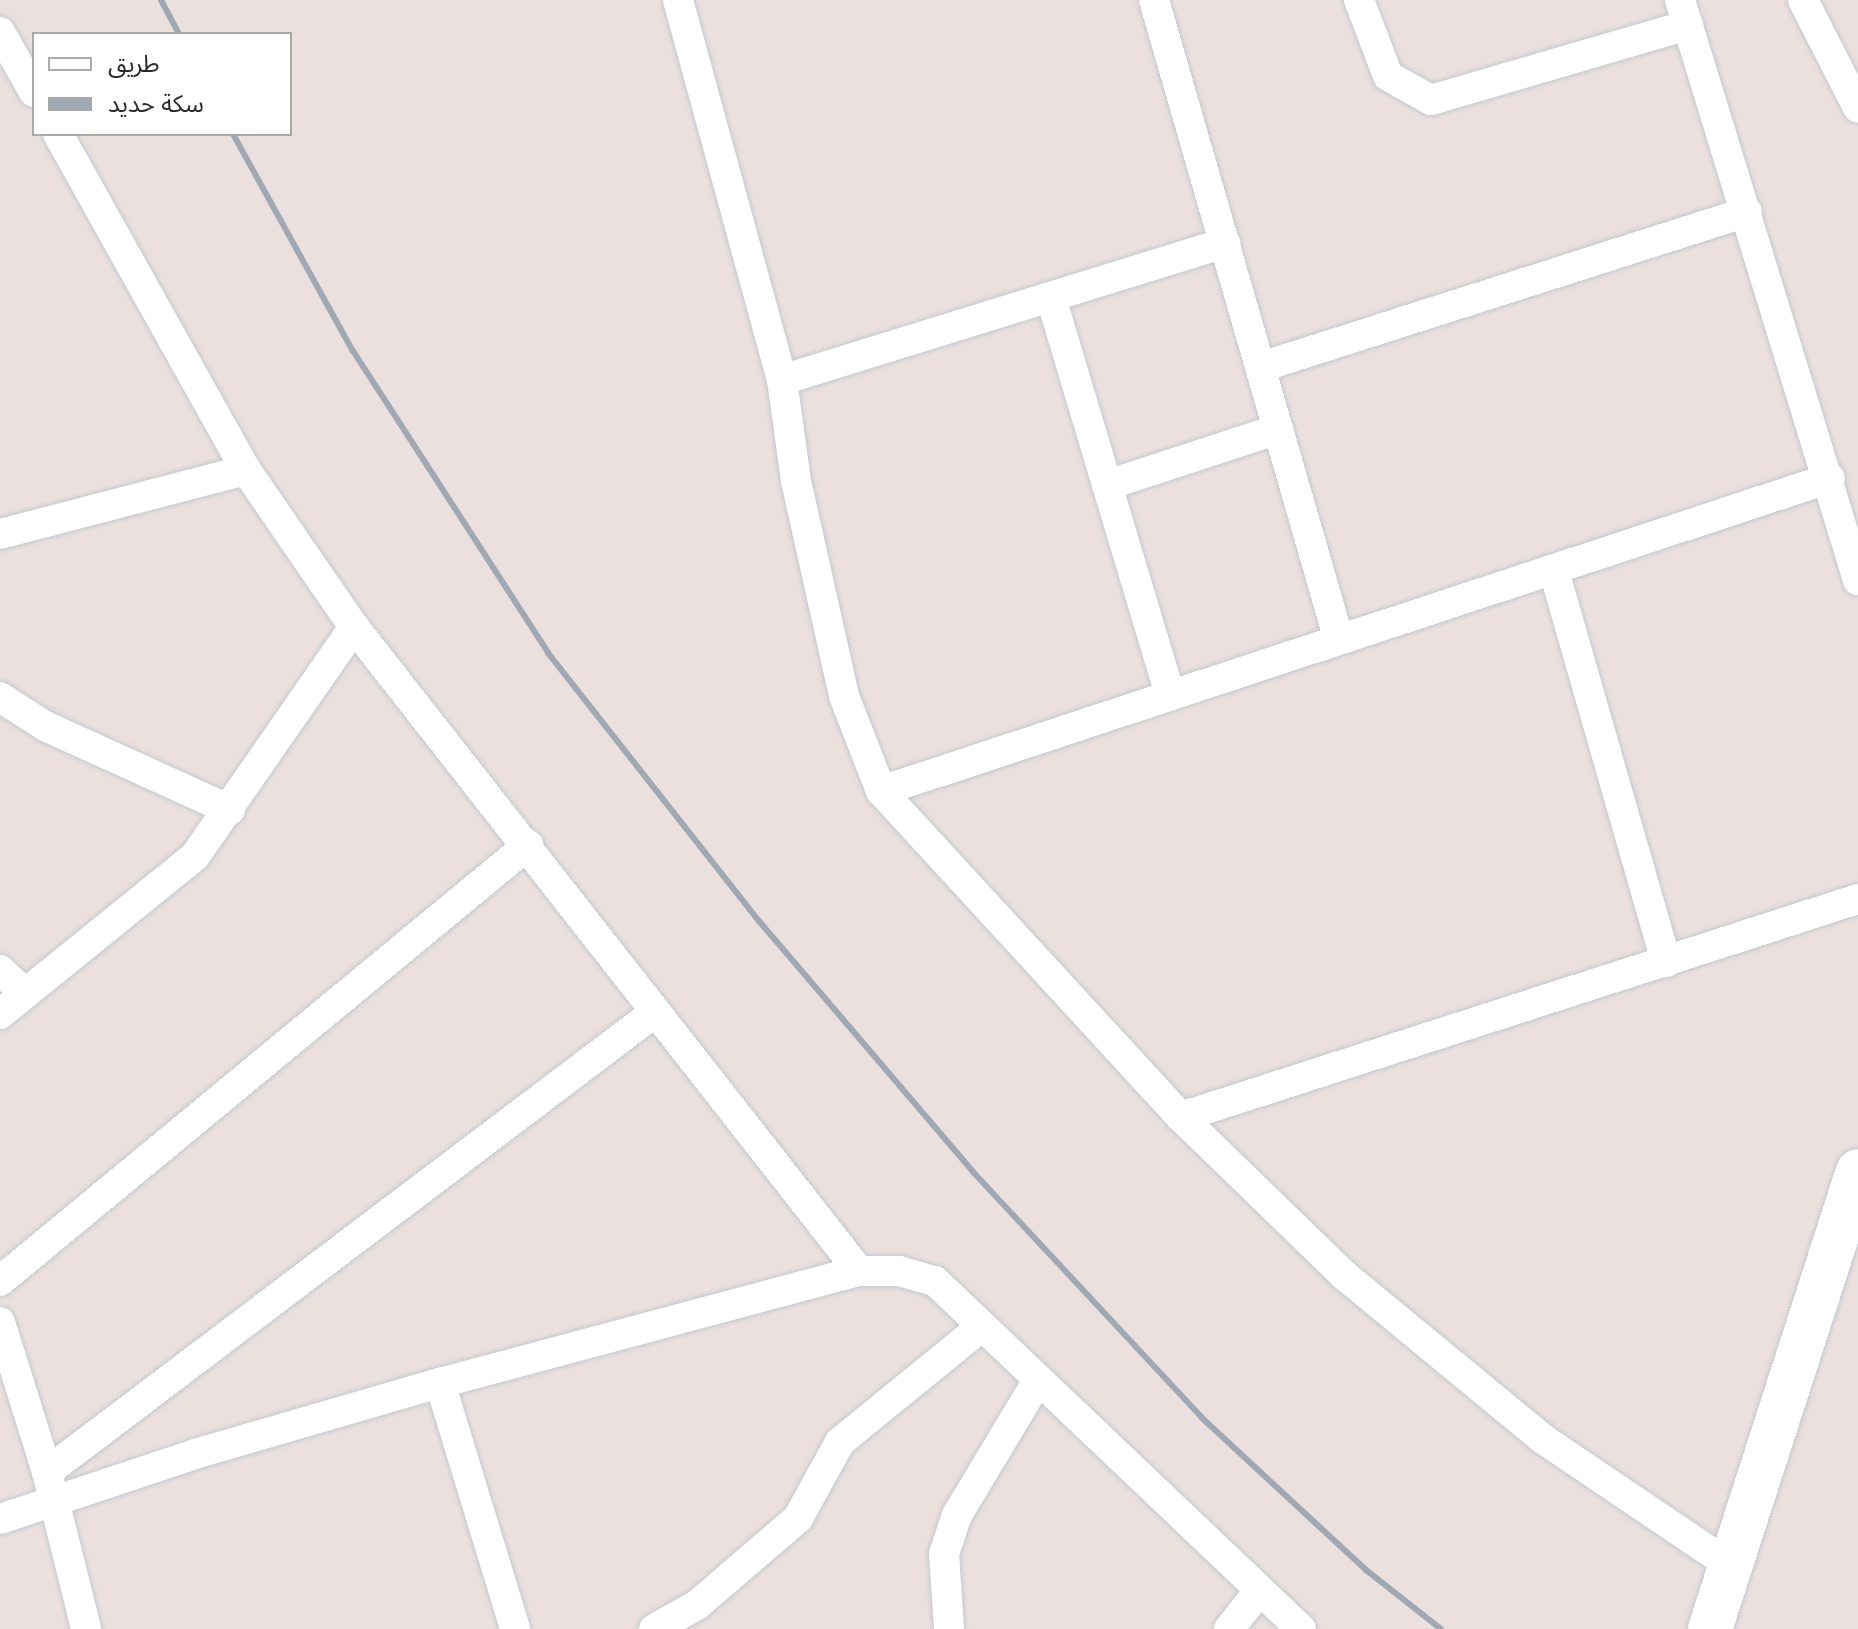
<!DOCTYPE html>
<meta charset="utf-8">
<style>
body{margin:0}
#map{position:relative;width:1858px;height:1629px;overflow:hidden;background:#ebe0dd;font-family:"Fira Sans","Noto Sans Arabic",sans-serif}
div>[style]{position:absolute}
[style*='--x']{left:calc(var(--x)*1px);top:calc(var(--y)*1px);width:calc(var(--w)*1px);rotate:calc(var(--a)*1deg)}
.roads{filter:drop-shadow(0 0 2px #c1c9d0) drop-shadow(0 0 2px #c1c9d0)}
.street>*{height:30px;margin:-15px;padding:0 15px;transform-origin:15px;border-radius:15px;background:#fff}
.secondary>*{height:44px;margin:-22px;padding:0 22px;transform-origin:22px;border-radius:22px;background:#fff}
.rail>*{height:6px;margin:-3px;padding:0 3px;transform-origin:3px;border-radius:3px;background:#a0a9b3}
span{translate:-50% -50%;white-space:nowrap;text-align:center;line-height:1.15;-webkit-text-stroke:6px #fff;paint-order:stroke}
.legend{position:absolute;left:32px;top:32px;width:260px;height:104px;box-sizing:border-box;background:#fff;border:2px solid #aaa;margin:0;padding:10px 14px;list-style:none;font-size:24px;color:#2a2a2a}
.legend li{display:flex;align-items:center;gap:16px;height:40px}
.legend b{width:40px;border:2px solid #aaa}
</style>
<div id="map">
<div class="roads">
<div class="street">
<div style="--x:678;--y:0;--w:394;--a:74.7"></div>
<div style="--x:782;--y:380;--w:102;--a:82.1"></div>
<div style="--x:796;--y:481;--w:220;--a:77.4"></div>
<div style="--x:844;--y:696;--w:102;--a:68.7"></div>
<div style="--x:881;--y:791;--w:443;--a:47.4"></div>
<div style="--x:1181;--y:1117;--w:227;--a:44.1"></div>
<div style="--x:1344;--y:1275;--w:258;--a:39.5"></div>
<div style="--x:1543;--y:1439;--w:223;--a:34"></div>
<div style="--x:1154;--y:0;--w:666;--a:73.88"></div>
<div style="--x:1359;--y:0;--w:81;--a:69.1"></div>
<div style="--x:1388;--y:76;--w:49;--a:29.2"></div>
<div style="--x:1431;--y:100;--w:268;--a:-16.3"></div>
<div style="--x:1680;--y:0;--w:607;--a:72.94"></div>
<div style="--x:1803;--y:0;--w:121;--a:63"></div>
<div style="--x:0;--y:32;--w:69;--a:60.5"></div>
<div style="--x:58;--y:134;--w:385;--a:60.8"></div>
<div style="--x:246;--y:470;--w:191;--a:55.5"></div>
<div style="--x:354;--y:627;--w:818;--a:51.9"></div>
<div style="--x:1051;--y:298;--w:413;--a:73.3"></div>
<div style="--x:1261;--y:367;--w:510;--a:-17.69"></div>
<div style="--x:782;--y:380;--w:464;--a:-17.2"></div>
<div style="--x:1107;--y:485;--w:180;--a:-18.1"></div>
<div style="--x:0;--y:534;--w:254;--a:-14.6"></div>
<div style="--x:1554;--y:571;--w:407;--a:74"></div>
<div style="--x:0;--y:697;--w:54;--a:32.8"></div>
<div style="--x:45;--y:726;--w:203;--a:24.4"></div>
<div style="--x:881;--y:791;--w:999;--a:-18.25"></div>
<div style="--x:0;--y:970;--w:33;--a:43"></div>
<div style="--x:0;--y:1014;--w:251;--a:-39"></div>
<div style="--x:195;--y:856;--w:279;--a:-55.2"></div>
<div style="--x:1181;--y:1117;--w:711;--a:-17.85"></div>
<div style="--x:0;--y:1281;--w:685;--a:-39.55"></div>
<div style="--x:0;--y:1322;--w:157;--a:72.6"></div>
<div style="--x:47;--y:1472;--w:162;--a:76"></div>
<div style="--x:440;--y:1383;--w:257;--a:73"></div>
<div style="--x:47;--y:1472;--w:761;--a:-37.1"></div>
<div style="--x:0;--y:1519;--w:206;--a:-18.4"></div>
<div style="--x:195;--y:1454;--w:255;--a:-16.2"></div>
<div style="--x:440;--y:1383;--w:434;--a:-15"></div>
<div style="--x:859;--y:1271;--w:40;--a:0"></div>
<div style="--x:899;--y:1271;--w:37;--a:16"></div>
<div style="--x:935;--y:1281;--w:505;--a:43.56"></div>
<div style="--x:654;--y:1629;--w:49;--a:-29.2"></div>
<div style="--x:697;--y:1605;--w:133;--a:-40.7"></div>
<div style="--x:798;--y:1518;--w:87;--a:-61.1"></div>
<div style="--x:840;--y:1442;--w:183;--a:-39.2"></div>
<div style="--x:949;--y:1629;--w:75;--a:-93.8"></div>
<div style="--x:944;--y:1554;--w:41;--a:-71.6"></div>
<div style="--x:957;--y:1515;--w:157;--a:-59"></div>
<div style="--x:1229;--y:1629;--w:48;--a:-51.7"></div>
</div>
<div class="secondary">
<div style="--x:1710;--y:1629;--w:481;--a:-72.1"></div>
</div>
</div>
<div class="rail">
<div style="--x:161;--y:0;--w:38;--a:62"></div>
<div style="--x:233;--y:134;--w:248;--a:61.1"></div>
<div style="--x:353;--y:351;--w:359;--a:57.1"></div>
<div style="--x:548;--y:653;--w:341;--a:51.8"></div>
<div style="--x:759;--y:921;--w:330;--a:49.5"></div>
<div style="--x:973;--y:1172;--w:336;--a:47"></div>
<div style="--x:1202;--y:1418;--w:224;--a:42.8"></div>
<div style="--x:1366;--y:1570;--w:95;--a:38.2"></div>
</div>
<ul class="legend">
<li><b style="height:10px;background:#fff"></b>طريق</li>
<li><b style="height:10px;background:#a0a9b3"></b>سكة حديد</li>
</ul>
</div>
